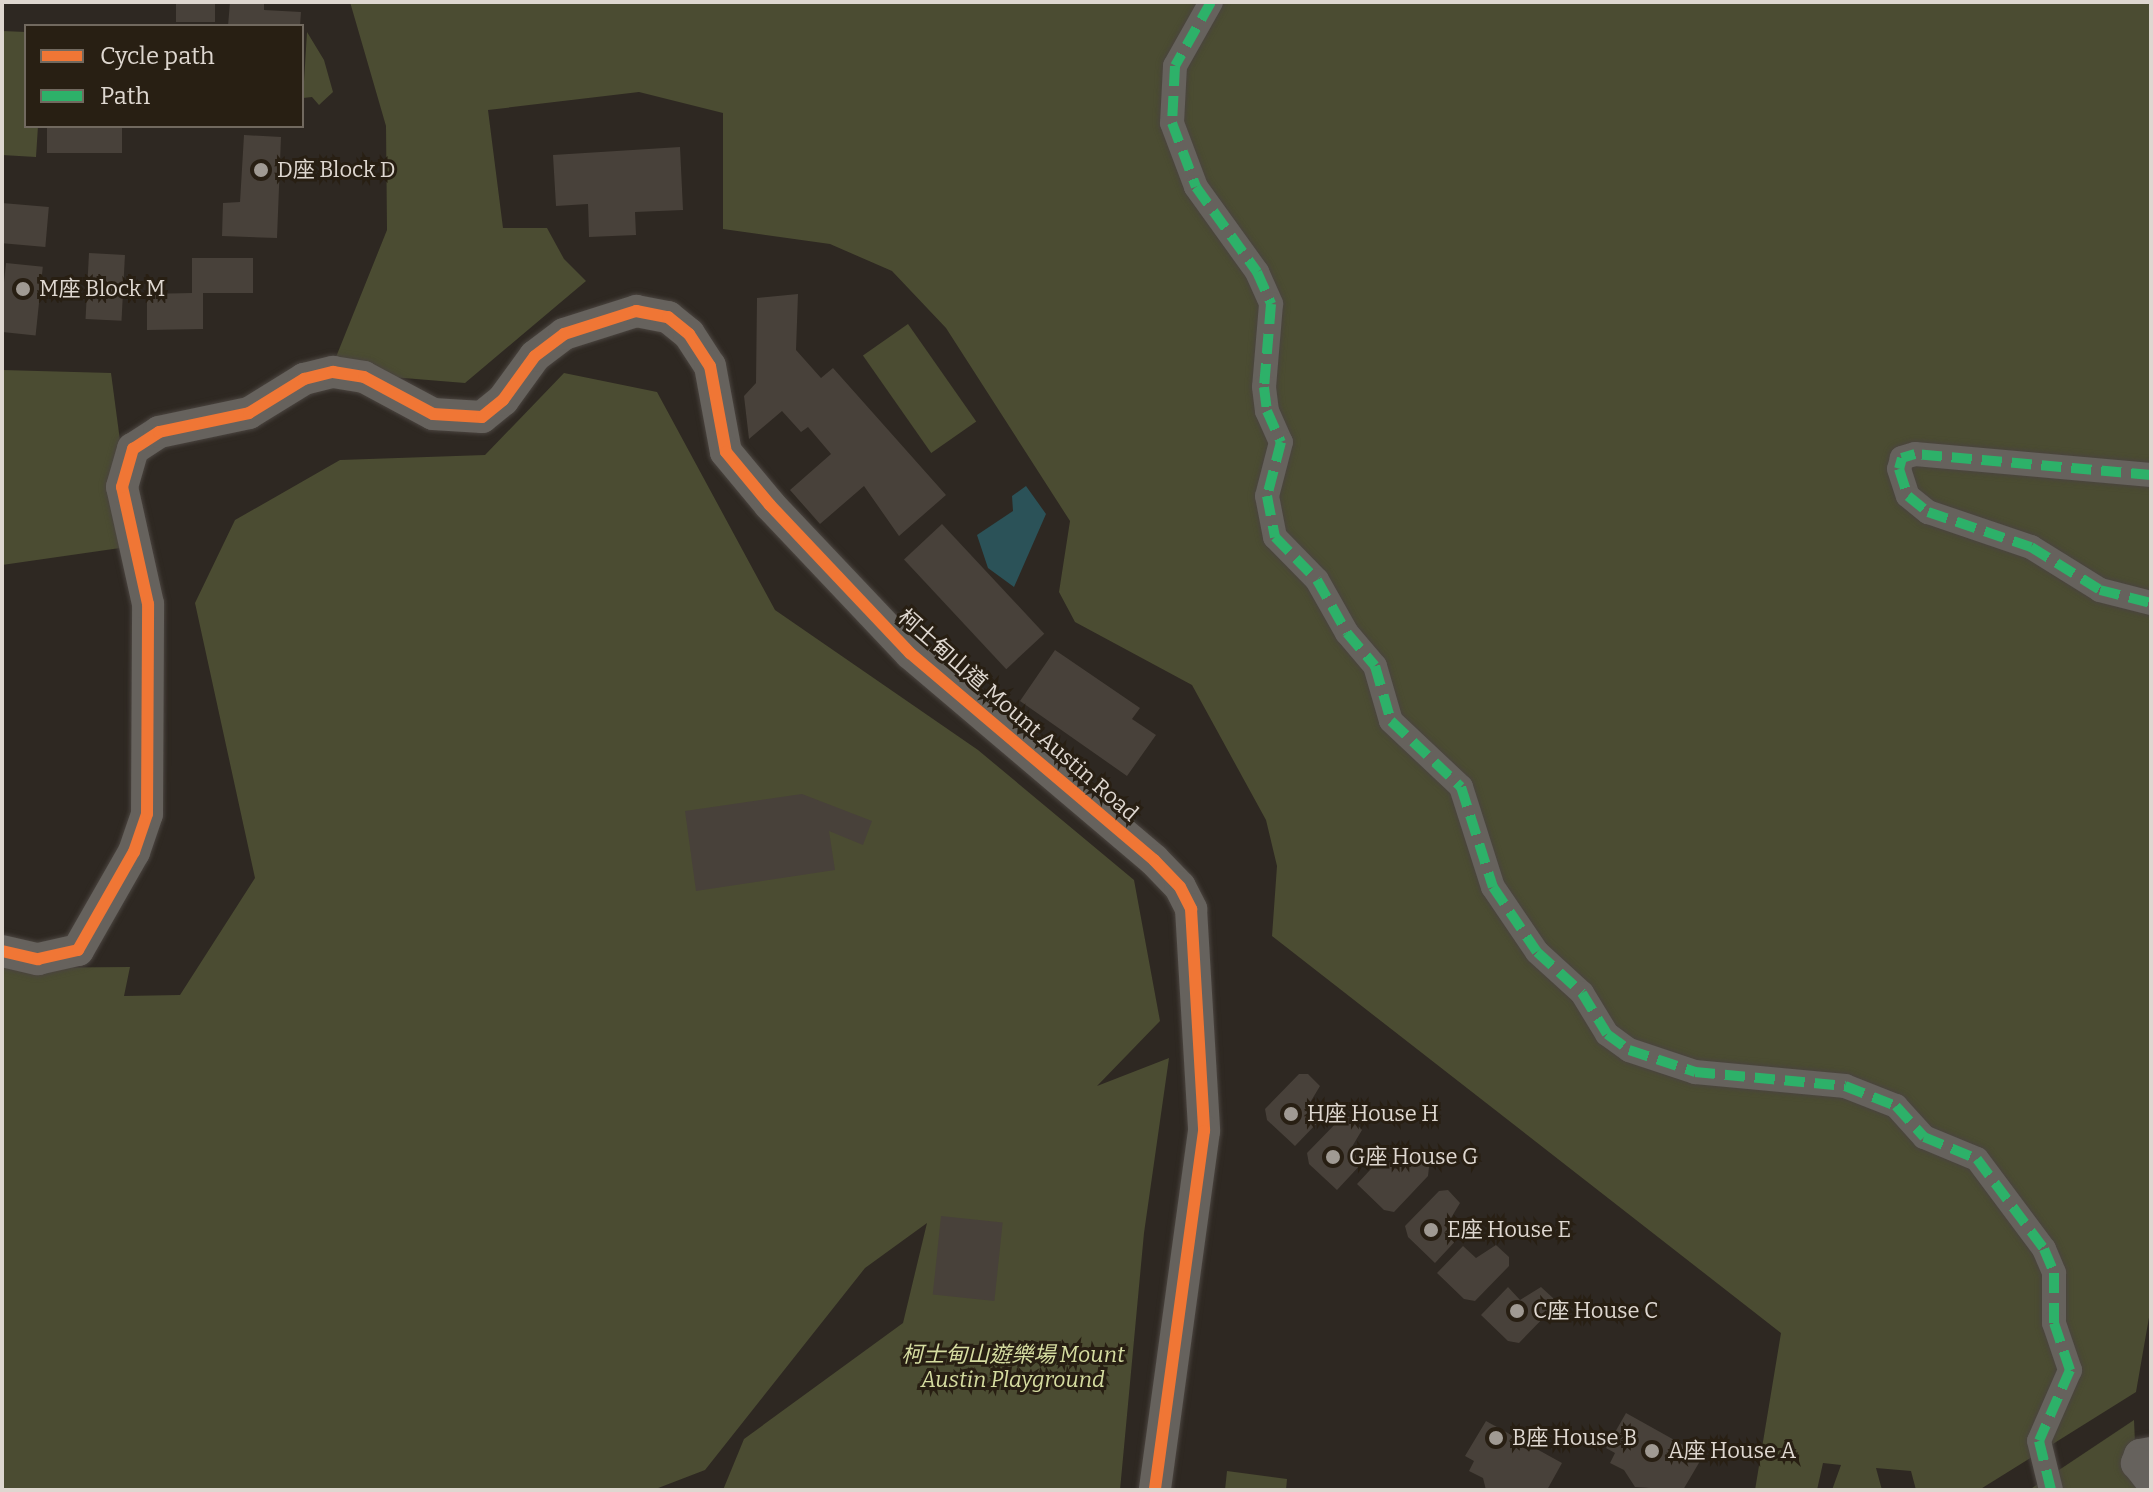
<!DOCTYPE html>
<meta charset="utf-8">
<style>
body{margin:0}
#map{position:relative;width:2153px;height:1492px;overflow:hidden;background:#2e2822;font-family:Bitter,"Noto Sans TC",serif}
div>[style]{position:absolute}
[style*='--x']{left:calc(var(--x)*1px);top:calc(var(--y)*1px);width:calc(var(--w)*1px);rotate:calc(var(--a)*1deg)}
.green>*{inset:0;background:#4b4c32;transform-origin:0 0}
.water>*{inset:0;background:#2b5258}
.building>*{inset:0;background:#48413a;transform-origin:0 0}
.roads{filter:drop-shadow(0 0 2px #4a443f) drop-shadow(0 0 2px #4a443f)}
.pedestrian>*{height:24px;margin:-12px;padding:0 12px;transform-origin:12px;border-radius:12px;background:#66625d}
.minor>*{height:32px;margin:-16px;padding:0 16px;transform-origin:16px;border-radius:16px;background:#66625d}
.quiet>*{height:10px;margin-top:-5px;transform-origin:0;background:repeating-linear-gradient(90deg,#2db169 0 20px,transparent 0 30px)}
.cycleway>*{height:12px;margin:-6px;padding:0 6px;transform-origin:6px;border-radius:6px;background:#f07635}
.dots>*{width:22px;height:22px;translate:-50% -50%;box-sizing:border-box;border:4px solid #281f13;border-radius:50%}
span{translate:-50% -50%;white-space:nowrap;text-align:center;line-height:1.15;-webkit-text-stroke:6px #281f13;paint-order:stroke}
.poi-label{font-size:22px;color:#ded7d0}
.left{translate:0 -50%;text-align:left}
.street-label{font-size:22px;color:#ded7d0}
.park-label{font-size:22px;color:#d5dca0;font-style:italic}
.frame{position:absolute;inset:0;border:4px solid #ded7d0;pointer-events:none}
.legend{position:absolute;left:24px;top:24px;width:280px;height:104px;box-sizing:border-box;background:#281f13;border:2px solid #71695f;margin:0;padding:10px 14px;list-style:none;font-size:24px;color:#ded7d0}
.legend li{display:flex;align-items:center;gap:16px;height:40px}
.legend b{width:40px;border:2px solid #71695f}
</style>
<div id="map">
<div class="green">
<div style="clip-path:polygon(350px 2px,2151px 2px,2151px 1306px,2136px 1392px,1979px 1490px,1916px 1490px,1911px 1471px,1876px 1468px,1882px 1490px,1832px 1490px,1841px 1465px,1823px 1463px,1817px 1490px,1755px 1490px,1781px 1333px,1272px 936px,1277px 866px,1266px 820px,1192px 685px,1075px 622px,1059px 592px,1070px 521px,946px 328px,892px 271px,830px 244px,723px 229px,723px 113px,639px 92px,488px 110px,503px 228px,547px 228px,564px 259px,586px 281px,465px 383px,330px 372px,387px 230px,386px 126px)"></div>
<div style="clip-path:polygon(2px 31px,26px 32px,26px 126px,38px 126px,36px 157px,2px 155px)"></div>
<div style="clip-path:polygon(307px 32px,324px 60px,333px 92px,319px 105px,312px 97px,303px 98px)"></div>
<div style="left:908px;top:324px;width:119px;height:55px;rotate:55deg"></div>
<div style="clip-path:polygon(2px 370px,111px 373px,134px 546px,2px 565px)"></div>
<div style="clip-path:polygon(564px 373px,657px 392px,775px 610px,978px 750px,1134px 880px,1160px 1021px,1097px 1086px,1169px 1058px,1144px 1233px,1120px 1490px,723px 1490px,744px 1439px,903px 1323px,927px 1223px,865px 1268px,705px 1470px,653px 1490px,2px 1490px,2px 968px,130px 967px,124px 996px,180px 995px,255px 878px,195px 603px,235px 520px,340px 460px,485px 455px)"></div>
<div style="clip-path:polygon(2134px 1420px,2137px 1490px,2029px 1490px)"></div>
<div style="clip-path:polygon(1227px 1471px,1287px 1479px,1286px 1490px,1225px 1490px)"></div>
</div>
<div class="water">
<div style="clip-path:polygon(1026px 486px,1046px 514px,1014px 587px,988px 568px,977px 535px,1013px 511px,1012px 496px)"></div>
</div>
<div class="building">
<div style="left:176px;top:2px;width:39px;height:20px"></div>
<div style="clip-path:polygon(230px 2px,264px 2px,264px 10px,301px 12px,300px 26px,228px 26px)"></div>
<div style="left:47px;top:126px;width:75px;height:27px"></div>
<div style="clip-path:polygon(244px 135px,281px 137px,277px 238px,222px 236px,223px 203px,240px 202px)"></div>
<div style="clip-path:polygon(680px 147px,683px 210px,635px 212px,636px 235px,589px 237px,588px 204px,556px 206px,553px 155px)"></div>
<div style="left:2px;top:203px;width:47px;height:40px;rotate:5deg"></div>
<div style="left:89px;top:253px;width:36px;height:66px;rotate:3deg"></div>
<div style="clip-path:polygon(192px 258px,253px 258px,253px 293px,203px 293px,203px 329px,147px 330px,147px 294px,192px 293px)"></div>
<div style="left:6px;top:263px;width:37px;height:69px;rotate:6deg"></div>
<div style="clip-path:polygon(798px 294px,796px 350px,821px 378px,833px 368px,946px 495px,899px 536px,864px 486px,820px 524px,790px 490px,831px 454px,808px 427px,801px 432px,782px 411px,749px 439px,744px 396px,756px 383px,757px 298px)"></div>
<div style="left:942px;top:524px;width:150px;height:52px;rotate:47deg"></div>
<div style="clip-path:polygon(1055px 650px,1140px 708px,1132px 719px,1156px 735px,1127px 776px,1020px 701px)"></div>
<div style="clip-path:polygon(802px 794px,872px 821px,863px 845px,829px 831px,835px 870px,696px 891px,685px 811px)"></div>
<div style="clip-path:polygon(1299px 1074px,1308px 1074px,1320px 1086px,1308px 1106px,1321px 1119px,1295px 1146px,1267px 1120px,1265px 1109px)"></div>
<div style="clip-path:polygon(1350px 1117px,1362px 1130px,1350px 1150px,1363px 1162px,1337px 1190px,1309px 1164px,1307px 1153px,1341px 1118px)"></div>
<div style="clip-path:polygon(1383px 1156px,1396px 1169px,1416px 1156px,1429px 1167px,1428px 1176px,1394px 1212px,1384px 1210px,1357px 1184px)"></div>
<div style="clip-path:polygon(1448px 1190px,1460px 1203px,1448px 1223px,1461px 1235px,1435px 1263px,1408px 1237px,1405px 1226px,1439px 1191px)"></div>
<div style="left:941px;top:1216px;width:62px;height:79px;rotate:6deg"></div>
<div style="clip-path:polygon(1496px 1245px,1509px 1257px,1509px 1266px,1475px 1301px,1464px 1299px,1437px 1273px,1463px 1246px,1476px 1258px)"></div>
<div style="clip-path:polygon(1508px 1287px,1520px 1300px,1541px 1287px,1553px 1298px,1553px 1308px,1519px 1343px,1508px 1341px,1481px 1315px)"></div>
<div style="clip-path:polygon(1626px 1413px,1703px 1456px,1683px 1490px,1635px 1487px,1624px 1470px,1610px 1463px,1615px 1453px,1606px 1448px)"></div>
<div style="clip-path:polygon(1486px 1421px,1562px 1463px,1547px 1490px,1486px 1490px,1483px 1478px,1469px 1471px,1474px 1461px,1465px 1456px)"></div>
</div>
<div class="roads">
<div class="pedestrian">
<div style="--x:1211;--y:2;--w:73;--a:119.4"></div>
<div style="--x:1175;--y:66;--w:57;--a:93"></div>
<div style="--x:1172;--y:123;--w:68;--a:69.4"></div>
<div style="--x:1196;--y:187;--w:105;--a:54.3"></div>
<div style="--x:1257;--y:272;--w:35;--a:66"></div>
<div style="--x:1271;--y:304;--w:83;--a:94.8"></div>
<div style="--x:1264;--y:387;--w:24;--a:83"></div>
<div style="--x:1267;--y:411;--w:34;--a:66"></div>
<div style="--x:1281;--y:442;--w:56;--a:104.5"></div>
<div style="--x:1267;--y:496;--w:42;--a:79"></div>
<div style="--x:1275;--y:537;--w:60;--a:45.7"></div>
<div style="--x:1317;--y:580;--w:61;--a:60.5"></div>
<div style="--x:1347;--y:633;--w:43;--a:49.7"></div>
<div style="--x:1375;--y:666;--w:57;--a:73.8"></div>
<div style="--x:1391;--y:721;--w:96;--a:43.3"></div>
<div style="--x:1461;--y:787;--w:105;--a:72.3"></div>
<div style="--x:1493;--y:887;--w:78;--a:55.9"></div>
<div style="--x:1537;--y:952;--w:61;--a:42.3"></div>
<div style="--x:1582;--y:993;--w:48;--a:58.6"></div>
<div style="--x:1607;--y:1034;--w:27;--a:36"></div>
<div style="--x:1629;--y:1050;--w:70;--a:18.4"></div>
<div style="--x:1695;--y:1072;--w:151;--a:5.3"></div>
<div style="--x:1845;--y:1086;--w:55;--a:21.4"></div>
<div style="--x:1896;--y:1106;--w:42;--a:47.9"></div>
<div style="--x:1924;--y:1137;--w:57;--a:22.5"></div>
<div style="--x:1977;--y:1159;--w:112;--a:53.3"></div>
<div style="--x:2044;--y:1249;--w:26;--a:67"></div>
<div style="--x:2054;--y:1273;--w:50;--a:90"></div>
<div style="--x:2054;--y:1323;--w:50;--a:71.2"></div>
<div style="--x:2070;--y:1370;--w:77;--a:113.6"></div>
<div style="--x:2039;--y:1441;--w:50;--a:76.2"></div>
<div style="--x:2151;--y:475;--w:237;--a:-174.9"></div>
<div style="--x:1915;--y:454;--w:14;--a:163"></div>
<div style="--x:1902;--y:458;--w:11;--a:105"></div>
<div style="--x:1899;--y:469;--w:28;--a:72"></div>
<div style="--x:1908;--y:496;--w:26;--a:39"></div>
<div style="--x:1928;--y:512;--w:109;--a:18.8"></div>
<div style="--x:2031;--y:547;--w:81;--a:31.9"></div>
<div style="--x:2100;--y:590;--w:53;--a:14.3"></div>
</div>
<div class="minor">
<div style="--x:2;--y:951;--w:37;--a:13"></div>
<div style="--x:38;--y:959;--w:41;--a:-12.7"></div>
<div style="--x:78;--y:950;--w:113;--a:-60.3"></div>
<div style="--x:134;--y:852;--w:40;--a:-71.1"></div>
<div style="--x:147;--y:814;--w:210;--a:-89.7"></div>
<div style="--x:148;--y:604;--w:120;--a:-102.5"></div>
<div style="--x:122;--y:487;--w:40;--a:-74"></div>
<div style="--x:133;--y:449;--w:31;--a:-33"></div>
<div style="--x:159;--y:432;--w:92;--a:-11.9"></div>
<div style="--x:249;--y:413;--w:65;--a:-31.7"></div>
<div style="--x:304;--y:379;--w:30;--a:-14"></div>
<div style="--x:333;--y:372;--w:31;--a:9"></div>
<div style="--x:364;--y:377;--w:78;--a:28.2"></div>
<div style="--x:433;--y:414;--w:49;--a:3.5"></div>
<div style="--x:482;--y:417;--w:27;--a:-39"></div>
<div style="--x:503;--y:400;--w:54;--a:-54"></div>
<div style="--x:535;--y:356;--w:36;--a:-37"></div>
<div style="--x:564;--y:334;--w:76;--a:-17.7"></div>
<div style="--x:636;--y:311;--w:33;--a:11"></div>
<div style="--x:668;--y:317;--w:27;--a:39"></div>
<div style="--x:689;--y:334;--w:38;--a:57"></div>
<div style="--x:710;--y:366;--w:87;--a:79.5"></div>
<div style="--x:726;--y:452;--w:69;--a:50.3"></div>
<div style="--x:770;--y:505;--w:204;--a:46.6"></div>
<div style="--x:910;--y:653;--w:320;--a:40.3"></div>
<div style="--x:1154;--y:860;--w:37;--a:46"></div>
<div style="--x:1180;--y:887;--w:25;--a:63"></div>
<div style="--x:1191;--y:909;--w:222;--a:86.6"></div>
<div style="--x:1204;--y:1131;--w:362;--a:97.8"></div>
<div style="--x:2151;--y:1453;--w:11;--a:170"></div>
<div style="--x:2140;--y:1455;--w:9;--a:111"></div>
<div style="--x:2137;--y:1463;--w:23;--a:52"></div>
</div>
</div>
<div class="quiet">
<div style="--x:1211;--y:2;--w:73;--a:119.4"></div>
<div style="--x:1175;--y:66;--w:57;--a:93"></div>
<div style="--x:1172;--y:123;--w:68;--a:69.4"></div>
<div style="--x:1196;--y:187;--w:105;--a:54.3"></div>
<div style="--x:1257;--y:272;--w:35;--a:66"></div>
<div style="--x:1271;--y:304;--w:83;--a:94.8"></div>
<div style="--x:1264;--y:387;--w:24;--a:83"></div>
<div style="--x:1267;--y:411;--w:34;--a:66"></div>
<div style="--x:1281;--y:442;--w:56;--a:104.5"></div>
<div style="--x:1267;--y:496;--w:42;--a:79"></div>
<div style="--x:1275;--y:537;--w:60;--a:45.7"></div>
<div style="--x:1317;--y:580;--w:61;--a:60.5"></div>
<div style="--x:1347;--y:633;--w:43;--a:49.7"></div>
<div style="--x:1375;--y:666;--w:57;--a:73.8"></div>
<div style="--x:1391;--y:721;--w:96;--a:43.3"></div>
<div style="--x:1461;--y:787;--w:105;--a:72.3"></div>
<div style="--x:1493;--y:887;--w:78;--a:55.9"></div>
<div style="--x:1537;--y:952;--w:61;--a:42.3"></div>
<div style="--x:1582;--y:993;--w:48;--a:58.6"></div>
<div style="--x:1607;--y:1034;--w:27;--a:36"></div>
<div style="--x:1629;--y:1050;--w:70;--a:18.4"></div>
<div style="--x:1695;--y:1072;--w:151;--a:5.3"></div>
<div style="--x:1845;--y:1086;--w:55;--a:21.4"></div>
<div style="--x:1896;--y:1106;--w:42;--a:47.9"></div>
<div style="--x:1924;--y:1137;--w:57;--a:22.5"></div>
<div style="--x:1977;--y:1159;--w:112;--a:53.3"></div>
<div style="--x:2044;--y:1249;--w:26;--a:67"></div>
<div style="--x:2054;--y:1273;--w:50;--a:90"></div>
<div style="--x:2054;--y:1323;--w:50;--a:71.2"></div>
<div style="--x:2070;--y:1370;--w:77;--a:113.6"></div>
<div style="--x:2039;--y:1441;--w:50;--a:76.2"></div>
<div style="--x:2151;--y:475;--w:237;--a:-174.9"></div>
<div style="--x:1915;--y:454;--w:14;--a:163"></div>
<div style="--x:1902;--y:458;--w:11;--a:105"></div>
<div style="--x:1899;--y:469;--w:28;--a:72"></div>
<div style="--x:1908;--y:496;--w:26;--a:39"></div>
<div style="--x:1928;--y:512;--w:109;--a:18.8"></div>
<div style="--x:2031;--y:547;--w:81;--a:31.9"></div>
<div style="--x:2100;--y:590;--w:53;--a:14.3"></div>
</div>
<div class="cycleway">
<div style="--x:2;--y:951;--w:37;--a:13"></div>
<div style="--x:38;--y:959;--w:41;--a:-12.7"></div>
<div style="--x:78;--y:950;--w:113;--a:-60.3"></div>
<div style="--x:134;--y:852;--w:40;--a:-71.1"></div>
<div style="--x:147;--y:814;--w:210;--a:-89.7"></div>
<div style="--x:148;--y:604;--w:120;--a:-102.5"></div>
<div style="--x:122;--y:487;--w:40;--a:-74"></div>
<div style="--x:133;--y:449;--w:31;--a:-33"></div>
<div style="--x:159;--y:432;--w:92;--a:-11.9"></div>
<div style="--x:249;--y:413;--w:65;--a:-31.7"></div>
<div style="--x:304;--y:379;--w:30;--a:-14"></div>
<div style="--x:333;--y:372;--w:31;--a:9"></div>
<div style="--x:364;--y:377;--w:78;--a:28.2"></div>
<div style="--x:433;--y:414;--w:49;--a:3.5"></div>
<div style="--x:482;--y:417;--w:27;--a:-39"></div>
<div style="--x:503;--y:400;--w:54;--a:-54"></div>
<div style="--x:535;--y:356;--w:36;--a:-37"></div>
<div style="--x:564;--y:334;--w:76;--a:-17.7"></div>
<div style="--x:636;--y:311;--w:33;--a:11"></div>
<div style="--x:668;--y:317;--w:27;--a:39"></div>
<div style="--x:689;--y:334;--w:38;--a:57"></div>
<div style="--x:710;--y:366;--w:87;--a:79.5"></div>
<div style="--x:726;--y:452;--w:69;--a:50.3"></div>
<div style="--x:770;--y:505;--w:204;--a:46.6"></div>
<div style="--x:910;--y:653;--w:320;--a:40.3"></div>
<div style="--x:1154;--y:860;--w:37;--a:46"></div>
<div style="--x:1180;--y:887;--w:25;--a:63"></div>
<div style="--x:1191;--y:909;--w:222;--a:86.6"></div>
<div style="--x:1204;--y:1131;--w:362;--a:97.8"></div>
</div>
<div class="dots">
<div style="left:261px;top:170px;background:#a09a93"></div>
<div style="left:23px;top:289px;background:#a09a93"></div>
<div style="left:1291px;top:1114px;background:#a09a93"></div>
<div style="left:1333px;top:1157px;background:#a09a93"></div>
<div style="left:1431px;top:1230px;background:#a09a93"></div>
<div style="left:1517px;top:1311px;background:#a09a93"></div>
<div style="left:1496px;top:1438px;background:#a09a93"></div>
<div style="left:1652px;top:1451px;background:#a09a93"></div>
</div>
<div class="poi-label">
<span class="left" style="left:277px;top:170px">D座 Block D</span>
<span class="left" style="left:39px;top:289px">M座 Block M</span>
<span class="left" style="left:1307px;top:1114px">H座 House H</span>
<span class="left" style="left:1349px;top:1157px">G座 House G</span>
<span class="left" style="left:1447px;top:1230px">E座 House E</span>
<span class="left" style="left:1533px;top:1311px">C座 House C</span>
<span class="left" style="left:1512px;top:1438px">B座 House B</span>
<span class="left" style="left:1668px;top:1451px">A座 House A</span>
</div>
<div class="street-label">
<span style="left:1018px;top:715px;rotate:41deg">柯士甸山道 Mount Austin Road</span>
</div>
<div class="park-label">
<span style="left:1013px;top:1367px">柯士甸山遊樂場 Mount<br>Austin Playground</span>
</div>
<div class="frame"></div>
<ul class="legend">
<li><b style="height:10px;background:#f07635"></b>Cycle path</li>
<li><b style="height:10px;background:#2db169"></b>Path</li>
</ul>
</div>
